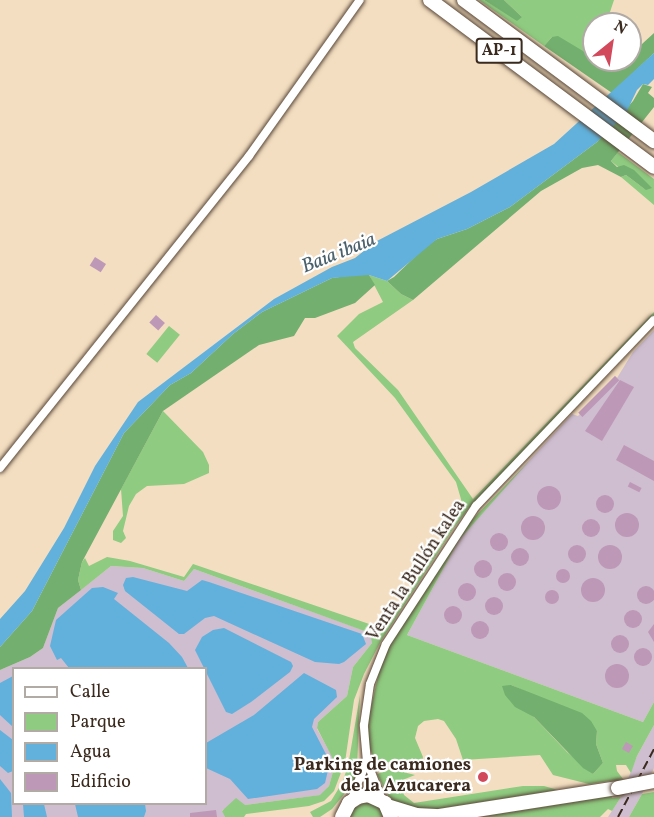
<!DOCTYPE html>
<meta charset="utf-8">
<style>
body{margin:0}
#map{position:relative;width:654px;height:817px;overflow:hidden;background:#f3dec1;font-family:Vollkorn,serif}
div>[style]{position:absolute}
[style*='--x']{left:calc(var(--x)*1px);top:calc(var(--y)*1px);width:calc(var(--w)*1px);rotate:calc(var(--a)*1deg)}
.industrial>*{inset:0;background:#cebed0}
.green>*{inset:0;background:#8fcb80;transform-origin:0 0}
.forest>*{inset:0;background:#73af6e}
.water>*{inset:0;background:#61b1dc}
.building>*{inset:0;background:#be98b7;transform-origin:0 0}
.round{border-radius:50%}
.roads{filter:drop-shadow(0 0 2px #574536) drop-shadow(0 0 2px #574536)}
.street>*{height:8px;margin:-4px;padding:0 4px;transform-origin:4px;border-radius:4px;background:#fff}
.highway>*{height:14px;margin:-7px;padding:0 7px;transform-origin:7px;border-radius:7px;background:#fff}
.rail>*{height:2px;margin-top:-1px;transform-origin:0;background:repeating-linear-gradient(90deg,#3b2a1e 0 9px,transparent 0 13.5px)}
.bridges{filter:drop-shadow(0 0 2px #574536) drop-shadow(0 0 2px #574536)}
.highway-bridge>*{height:14px;margin:-7px;padding:0 7px;transform-origin:7px;border-radius:7px;background:#fff}
.dots>*{width:16px;height:16px;translate:-50% -50%;box-sizing:border-box;border:3px solid #fff;border-radius:50%}
span{translate:-50% -50%;white-space:nowrap;text-align:center;line-height:1.15;-webkit-text-stroke:4.5px #fff;paint-order:stroke}
.shield-label span{padding:2px 4px;background:#fff;border:2px solid;border-radius:4px;-webkit-text-stroke-width:0}
.shield-label{font-size:16px;color:#3b2a1e;font-weight:700}
.street-label{font-size:18px;color:#3b2a1e}
.poi-label{font-size:18px;color:#3b2a1e;font-weight:700}
.right{translate:-100% -50%;text-align:right}
.water-label{font-size:20px;color:#4a606a;font-style:italic}
.legend{position:absolute;left:12px;top:667px;width:195px;height:138px;box-sizing:border-box;background:#fff;border:2px solid #b1aaa5;margin:0;padding:8px 10px;list-style:none;font-size:18px;color:#3b2a1e}
.legend li{display:flex;align-items:center;gap:12px;height:30px}
.legend b{width:30px;border:2px solid #b1aaa5}
.north{position:absolute;left:582px;top:12px;width:60px;height:60px;box-sizing:border-box;background:#fff;border:2px solid #b1aaa5;border-radius:50%;rotate:30deg;font-size:16px;font-weight:700;line-height:24px;text-align:center;color:#3b2a1e}
.north::after{content:'';display:block;margin:auto;width:21px;height:27px;background:#d1495b;clip-path:polygon(50% 0,100% 100%,50% 72%,0 100%)}
</style>
<div id="map">
<div class="industrial">
<div style="clip-path:polygon(654px 330px,654px 702px,643px 722px,407px 635px,459px 540px,473px 521px,572px 414px,578px 416px,615px 376px,617px 378px,633px 352px)"></div>
<div style="clip-path:polygon(evenodd,111px 566px,143px 568px,184px 581px,194px 569px,371px 633px,372px 643px,353px 667px,347px 696px,318px 722px,317px 729px,332px 756px,334px 768px,329px 786px,321px 795px,245px 805px,222px 810px,225px 817px,0 817px,0 670px,30px 657px,43px 648px,58px 608px,111px 566px,14px 668px,206px 668px,206px 804px,14px 804px,14px 668px)"></div>
<div style="clip-path:polygon(654px 725px,654px 768px,642px 794px,629px 817px,608px 817px,621px 797px,637px 756px)"></div>
</div>
<div class="green">
<div style="clip-path:polygon(479px 0,484px 0,506px 13px,522px 17px,504px 0,614px 0,606px 24px,594px 24px,594px 53px,591px 59px,588px 54px,552px 37px,544px 46px)"></div>
<div style="clip-path:polygon(618px 152px,654px 179px,654px 205px,621px 177px,626px 175px,646px 190px,611px 161px)"></div>
<div style="clip-path:polygon(369px 275px,387px 281px,401px 294px,413px 300px,353px 342px,355px 348px,398px 390px,473px 499px,654px 312px,654px 316px,468px 509px,453px 529px,381px 641px,364px 674px,354px 700px,345px 762px,334px 791px,324px 801px,309px 806px,246px 814px,244px 817px,225px 817px,222px 811px,236px 798px,245px 805px,320px 795px,329px 786px,334px 768px,332px 757px,317px 728px,318px 722px,347px 696px,353px 667px,372px 643px,370px 633px,194px 569px,184px 581px,143px 568px,111px 566px,81px 590px,78px 580px,82px 562px,85px 558px,89px 566px,107px 557px,130px 561px,184px 577px,193px 564px,381px 628px,392px 620px,463px 506px,456px 482px,395px 398px,337px 336px,359px 314px,383px 302px)"></div>
<div style="left:169px;top:326px;width:14px;height:36px;rotate:39deg"></div>
<div style="clip-path:polygon(163px 411px,203px 452px,209px 465px,209px 473px,184px 484px,147px 486px,136px 494px,129px 506px,123px 531px,126px 538px,121px 543px,113px 540px,113px 531px,123px 516px,121px 489px)"></div>
<div style="clip-path:polygon(evenodd,530px 460px,459px 540px,407px 635px,643px 722px,654px 702px,654px 725px,637px 756px,631px 773px,626px 765px,616px 765px,617px 771px,623px 779px,589px 784px,553px 775px,540px 755px,463px 760px,456px 739px,444px 721px,438px 719px,424px 721px,418px 726px,415px 738px,423px 757px,421px 765px,416px 768px,378px 760px,373px 757px,369px 745px,369px 716px,381px 663px,393px 640px,467px 525px,530px 460px,511px 685px,543px 699px,597px 731px,596px 744px,603px 763px,593px 774px,567px 752px,534px 717px,511px 685px)"></div>
<div style="clip-path:polygon(360px 695px,357px 768px,354px 782px,332px 809px,320px 817px,313px 817px,310px 812px,331px 801px,342px 783px,348px 766px)"></div>
<div style="clip-path:polygon(391px 769px,415px 775px,400px 781px,404px 795px,414px 803px,523px 786px,544px 786px,558px 790px,424px 811px,396px 803px,388px 795px,377px 774px)"></div>
<div style="clip-path:polygon(654px 792px,654px 817px,629px 817px,642px 794px)"></div>
<div style="clip-path:polygon(611px 796px,612px 798px,621px 797px,612px 811px,608px 809px,600px 817px,479px 817px)"></div>
<div style="clip-path:polygon(366px 802px,378px 806px,385px 817px,350px 817px,354px 808px)"></div>
</div>
<div class="forest">
<div style="clip-path:polygon(484px 0,504px 0,522px 17px,517px 21px)"></div>
<div style="clip-path:polygon(654px 33px,654px 53px,612px 93px,544px 46px,552px 37px,558px 36px,588px 54px,598px 67px,608px 68px,621px 60px,630px 60px,630px 55px)"></div>
<div style="clip-path:polygon(643px 84px,652px 87px,648px 93px,654px 98px,654px 107px,611px 161px,617px 167px,624px 165px,634px 170px,652px 188px,646px 190px,626px 175px,621px 177px,598px 165px,582px 168px,541px 191px,413px 300px,401px 294px,387px 281px,394px 277px,424px 248px,437px 239px,467px 229px,510px 207px,597px 142px,633px 101px)"></div>
<div style="clip-path:polygon(354px 275px,369px 275px,375px 285px,355px 303px,315px 318px,305px 318px,294px 336px,259px 345px,163px 411px,82px 562px,78px 580px,81px 590px,58px 608px,43px 648px,30px 657px,0 670px,0 647px,32px 611px,124px 433px,170px 385px,191px 373px,233px 334px,262px 312px,332px 278px)"></div>
<div style="clip-path:polygon(511px 685px,582px 713px,591px 721px,597px 731px,596px 744px,603px 763px,593px 774px,583px 768px,534px 717px,515px 707px,505px 695px,502px 686px)"></div>
</div>
<div class="water">
<div style="clip-path:polygon(654px 53px,654px 79px,648px 85px,643px 84px,637px 90px,626px 113px,597px 142px,510px 207px,467px 229px,437px 239px,387px 281px,369px 275px,332px 278px,262px 312px,233px 334px,191px 373px,170px 385px,124px 433px,32px 611px,0 647px,0 619px,25px 591px,64px 528px,95px 466px,138px 402px,274px 299px,332px 267px,355px 258px,375px 242px,471px 192px,554px 144px)"></div>
<div style="clip-path:polygon(133px 577px,187px 591px,202px 580px,209px 582px,362px 634px,366px 644px,344px 662px,339px 664px,315px 662px,214px 616px,205px 618px,184px 634px,179px 634px,125px 591px,123px 585px,126px 578px)"></div>
<div style="clip-path:polygon(103px 587px,118px 593px,114px 599px,169px 643px,182px 657px,188px 668px,69px 668px,61px 658px,57px 660px,50px 646px,56px 620px,92px 588px)"></div>
<div style="clip-path:polygon(224px 628px,291px 662px,293px 666px,290px 672px,251px 702px,232px 714px,226px 712px,195px 650px,202px 637px,213px 630px)"></div>
<div style="clip-path:polygon(304px 673px,336px 690px,337px 697px,314px 719px,312px 727px,330px 762px,325px 783px,317px 789px,248px 799px,230px 779px,206px 768px,206px 743px,254px 715px)"></div>
<div style="clip-path:polygon(13px 676px,13px 727px,0 715px,0 683px)"></div>
<div style="clip-path:polygon(0 730px,13px 740px,13px 771px,8px 773px,0 766px)"></div>
<div style="clip-path:polygon(0 779px,11px 793px,12px 817px,0 817px)"></div>
<div style="clip-path:polygon(23px 804px,44px 804px,47px 817px,24px 817px)"></div>
<div style="clip-path:polygon(75px 804px,145px 804px,146px 811px,144px 817px,78px 817px)"></div>
</div>
<div class="building">
<div style="left:95px;top:257px;width:13px;height:10px;rotate:32deg"></div>
<div style="left:156px;top:315px;width:12px;height:10px;rotate:42deg"></div>
<div style="left:615px;top:376px;width:6px;height:52px;rotate:45deg"></div>
<div style="clip-path:polygon(620px 380px,634px 387px,602px 441px,585px 431px)"></div>
<div style="clip-path:polygon(624px 445px,654px 461px,654px 481px,616px 460px)"></div>
<div style="left:630px;top:482px;width:13px;height:5px;rotate:27deg"></div>
<div class="round" style="left:537px;top:486px;width:24px;height:24px"></div>
<div class="round" style="left:596px;top:495px;width:18px;height:18px"></div>
<div class="round" style="left:615px;top:513px;width:24px;height:24px"></div>
<div class="round" style="left:521px;top:516px;width:24px;height:24px"></div>
<div class="round" style="left:582px;top:519px;width:18px;height:18px"></div>
<div class="round" style="left:490px;top:533px;width:18px;height:18px"></div>
<div class="round" style="left:568px;top:545px;width:18px;height:18px"></div>
<div class="round" style="left:598px;top:545px;width:24px;height:24px"></div>
<div class="round" style="left:511px;top:548px;width:18px;height:18px"></div>
<div class="round" style="left:474px;top:560px;width:18px;height:18px"></div>
<div class="round" style="left:556px;top:569px;width:14px;height:14px"></div>
<div class="round" style="left:498px;top:573px;width:18px;height:18px"></div>
<div class="round" style="left:581px;top:578px;width:24px;height:24px"></div>
<div class="round" style="left:458px;top:583px;width:18px;height:18px"></div>
<div class="round" style="left:637px;top:586px;width:18px;height:18px"></div>
<div class="round" style="left:545px;top:590px;width:14px;height:14px"></div>
<div class="round" style="left:485px;top:597px;width:18px;height:18px"></div>
<div class="round" style="left:444px;top:606px;width:18px;height:18px"></div>
<div class="round" style="left:624px;top:610px;width:18px;height:18px"></div>
<div class="round" style="left:471px;top:621px;width:18px;height:18px"></div>
<div style="clip-path:polygon(654px 624px,654px 642px,648px 632px)"></div>
<div class="round" style="left:611px;top:635px;width:18px;height:18px"></div>
<div class="round" style="left:634px;top:648px;width:18px;height:18px"></div>
<div class="round" style="left:605px;top:664px;width:24px;height:24px"></div>
<div style="left:626px;top:742px;width:8px;height:8px;rotate:30deg"></div>
<div style="clip-path:polygon(216px 810px,217px 817px,190px 817px,190px 813px)"></div>
</div>
<div class="roads">
<div class="street">
<div style="--x:0;--y:468;--w:399;--a:-51.4"></div>
<div style="--x:249;--y:156;--w:191;--a:-54.6"></div>
<div style="--x:353;--y:799;--w:8;--a:-83"></div>
<div style="--x:354;--y:791;--w:32;--a:-66"></div>
<div style="--x:382;--y:800;--w:41;--a:-111.5"></div>
<div style="--x:367;--y:762;--w:37;--a:-95"></div>
<div style="--x:364;--y:725;--w:41;--a:-81.7"></div>
<div style="--x:370;--y:684;--w:43;--a:-68.2"></div>
<div style="--x:386;--y:644;--w:165;--a:-56.9"></div>
<div style="--x:476;--y:506;--w:257;--a:-46.3"></div>
</div>
<div class="highway">
<div style="--x:430;--y:0;--w:279;--a:36.7"></div>
<div style="--x:464;--y:0;--w:237;--a:36.6"></div>
<div style="--x:387;--y:806;--w:30;--a:17"></div>
<div style="--x:416;--y:815;--w:20;--a:3"></div>
<div style="--x:342;--y:817;--w:16;--a:-63"></div>
<div style="--x:349;--y:803;--w:11;--a:-34"></div>
<div style="--x:358;--y:797;--w:10;--a:-11"></div>
<div style="--x:368;--y:795;--w:19;--a:25"></div>
<div style="--x:385;--y:803;--w:15;--a:67"></div>
<div style="--x:432;--y:817;--w:188;--a:-8.9"></div>
</div>
</div>
<div class="rail">
<div style="--x:618;--y:817;--w:77;--a:-62.1"></div>
</div>
<div class="bridges">
<div class="highway-bridge">
<div style="--x:618;--y:788;--w:37;--a:-11"></div>
</div>
</div>
<div class="dots">
<div style="left:483px;top:777px;background:#d1495b"></div>
</div>
<div class="shield-label">
<span style="left:499px;top:51px">AP-1</span>
</div>
<div class="street-label">
<span style="left:417px;top:571px;rotate:-57deg">Venta la Bullón kalea</span>
</div>
<div class="poi-label">
<span class="right" style="left:471px;top:777px">Parking de camiones<br>de la Azucarera</span>
</div>
<div class="water-label">
<span style="left:339px;top:254px;rotate:-22deg">Baia ibaia</span>
</div>
<ul class="legend">
<li><b style="height:8px;background:#fff"></b>Calle</li>
<li><b style="height:16px;background:#8fcb80"></b>Parque</li>
<li><b style="height:16px;background:#61b1dc"></b>Agua</li>
<li><b style="height:16px;background:#be98b7"></b>Edificio</li>
</ul>
<div class="north">N</div>
</div>
